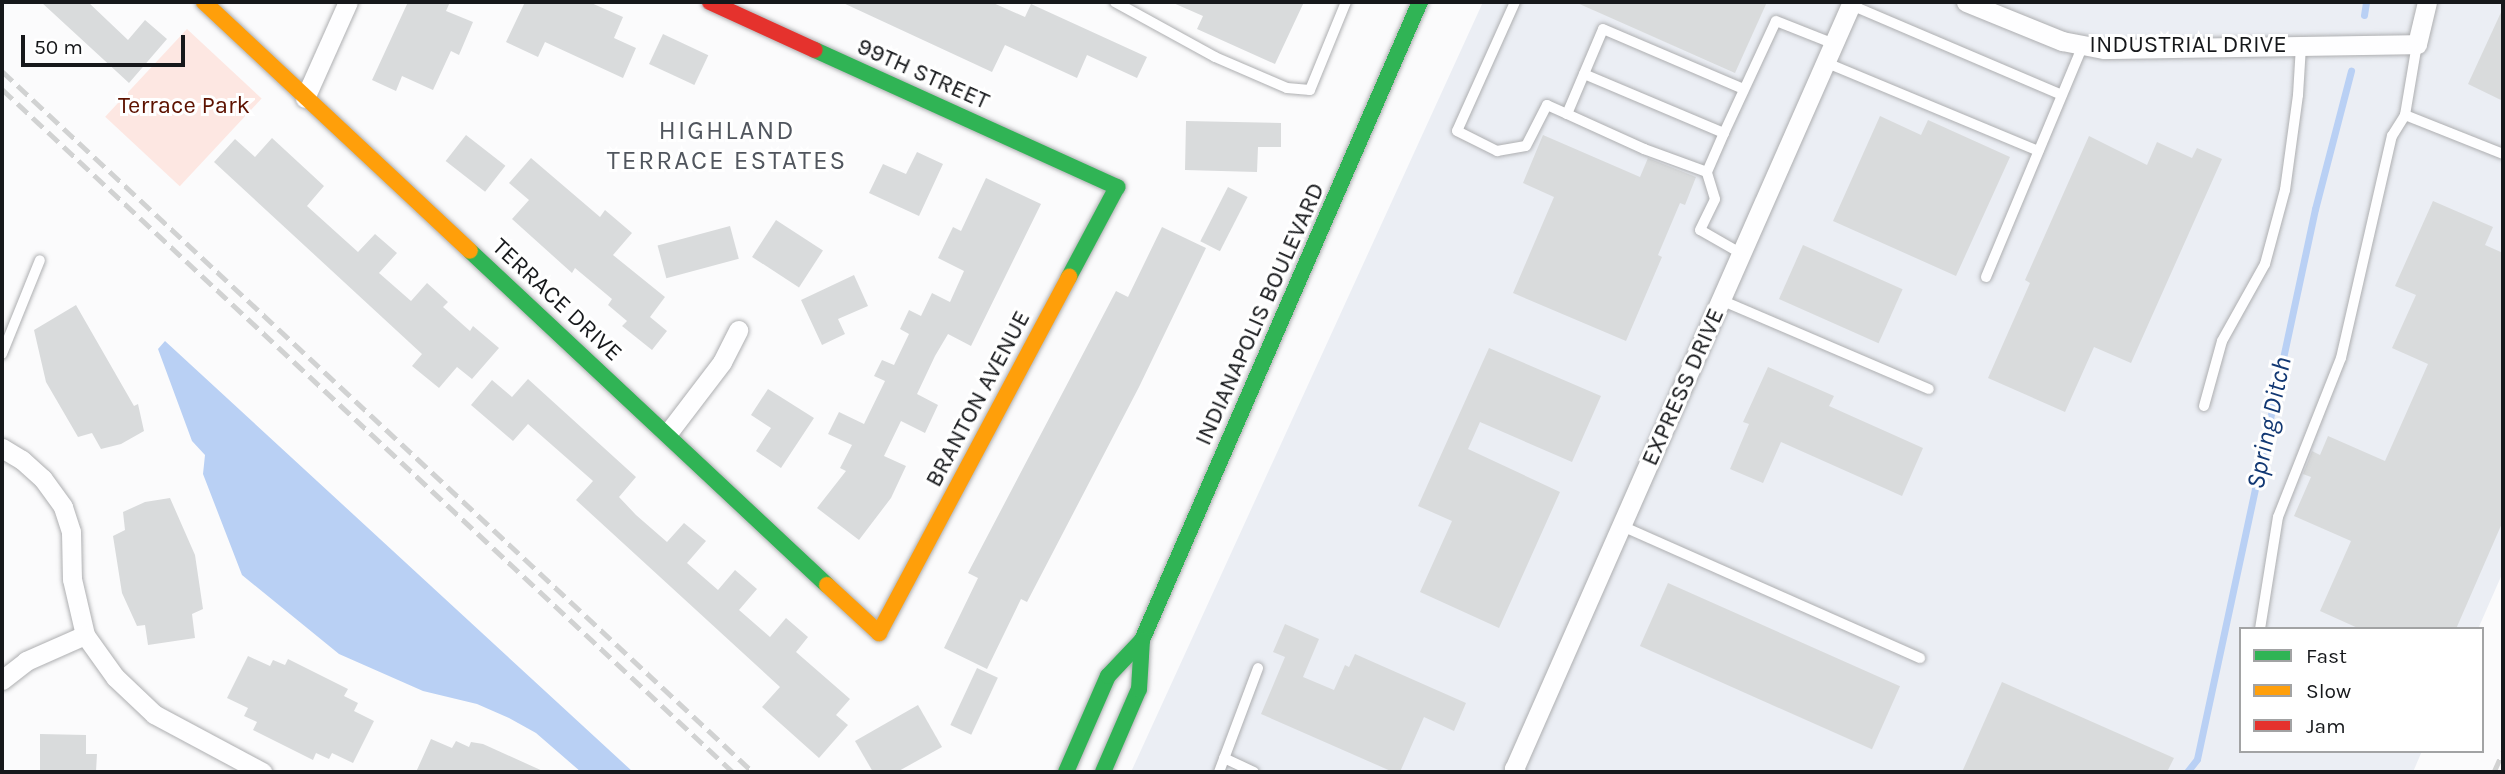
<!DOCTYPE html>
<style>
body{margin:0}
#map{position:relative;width:2505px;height:774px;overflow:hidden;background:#fbfbfc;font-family:Karla,sans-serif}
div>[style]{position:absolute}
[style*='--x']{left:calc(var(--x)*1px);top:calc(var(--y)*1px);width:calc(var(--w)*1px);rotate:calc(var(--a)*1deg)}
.built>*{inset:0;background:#ebeef4}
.green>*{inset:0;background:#fde7e2;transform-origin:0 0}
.water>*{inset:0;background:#b9d0f4}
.stream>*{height:7px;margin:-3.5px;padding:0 3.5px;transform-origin:3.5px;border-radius:3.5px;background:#b9d0f4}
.building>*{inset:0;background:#d9dbdc;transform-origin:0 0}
.roads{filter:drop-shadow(0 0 2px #aeafb1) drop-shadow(0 0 2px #aeafb1)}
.lane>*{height:10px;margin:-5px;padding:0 5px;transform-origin:5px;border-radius:5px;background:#fefeff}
.street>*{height:19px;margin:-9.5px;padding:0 9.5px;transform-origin:9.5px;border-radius:9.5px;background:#fefeff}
.fast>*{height:16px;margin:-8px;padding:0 8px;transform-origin:8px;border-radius:8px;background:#30b455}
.slow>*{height:16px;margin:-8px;padding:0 8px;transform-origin:8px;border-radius:8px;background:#ff9f0a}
.jam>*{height:16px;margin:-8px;padding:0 8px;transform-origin:8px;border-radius:8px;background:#e5322d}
.rail>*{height:5px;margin-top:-2.5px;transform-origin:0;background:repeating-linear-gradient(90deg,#d1d2d2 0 14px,transparent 0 21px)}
span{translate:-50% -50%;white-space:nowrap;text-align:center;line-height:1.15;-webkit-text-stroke:6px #fff;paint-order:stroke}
.street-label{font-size:24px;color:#16181b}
.park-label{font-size:24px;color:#5d1200}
.neighbourhood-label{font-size:26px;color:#51565e;letter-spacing:2px}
.water-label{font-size:26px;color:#123873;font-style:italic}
.frame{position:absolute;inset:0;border:4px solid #16181b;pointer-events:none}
.legend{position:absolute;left:2239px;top:627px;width:245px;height:126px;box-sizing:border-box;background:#fff;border:2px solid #a2a3a4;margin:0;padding:9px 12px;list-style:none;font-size:21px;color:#16181b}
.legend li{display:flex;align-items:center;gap:14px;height:35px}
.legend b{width:35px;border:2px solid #a2a3a4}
.scale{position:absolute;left:21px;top:35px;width:164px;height:32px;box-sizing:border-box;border:4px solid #16181b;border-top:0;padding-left:9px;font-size:21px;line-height:24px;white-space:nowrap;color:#16181b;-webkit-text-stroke:5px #fff;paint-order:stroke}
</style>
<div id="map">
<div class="built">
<div style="clip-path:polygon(1483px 2px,2503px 2px,2503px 572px,2478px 629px,2241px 629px,2241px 751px,2422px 751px,2413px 772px,1131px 772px)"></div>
</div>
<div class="green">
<div style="left:187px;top:29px;width:102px;height:120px;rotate:43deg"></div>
</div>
<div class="water">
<div style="clip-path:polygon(165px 341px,633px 772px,581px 772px,536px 733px,509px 718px,477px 704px,423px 691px,339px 654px,242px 575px,203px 474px,205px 455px,192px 441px,158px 349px)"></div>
</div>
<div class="stream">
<div style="--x:2364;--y:15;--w:13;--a:-81"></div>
<div style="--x:2187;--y:772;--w:16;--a:-52"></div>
<div style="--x:2197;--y:759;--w:563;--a:-77.89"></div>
<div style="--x:2315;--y:209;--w:143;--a:-75.4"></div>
</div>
<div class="building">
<div style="clip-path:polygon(41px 2px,88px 2px,128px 40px,145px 20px,167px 39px,129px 83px)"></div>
<div style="clip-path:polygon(408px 2px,450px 2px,446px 11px,473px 22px,459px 55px,451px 51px,433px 90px,402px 76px,396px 91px,372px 80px)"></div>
<div style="clip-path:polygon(525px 2px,589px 2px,623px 17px,614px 38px,636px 48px,623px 78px,545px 42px,538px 57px,506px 42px)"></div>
<div style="clip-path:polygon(841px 2px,991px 2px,1025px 17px,1031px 4px,1147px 57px,1137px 78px,1087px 55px,1077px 78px,1005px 45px,992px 72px)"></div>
<div style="clip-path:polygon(1171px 2px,1304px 2px,1275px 64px,1197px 29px,1203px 16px)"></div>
<div style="clip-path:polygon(1575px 2px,1767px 2px,1735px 73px)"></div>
<div style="clip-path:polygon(2503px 8px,2503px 101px,2468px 84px)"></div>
<div style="left:663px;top:34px;width:50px;height:33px;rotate:25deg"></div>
<div style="clip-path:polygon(1880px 116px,1921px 135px,1928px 120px,2010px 157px,1956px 276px,1833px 221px)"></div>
<div style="clip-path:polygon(1186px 121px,1281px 123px,1281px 147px,1258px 147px,1257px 172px,1185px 170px)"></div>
<div style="left:466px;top:135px;width:50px;height:33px;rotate:38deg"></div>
<div style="clip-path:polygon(1543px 135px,1640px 177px,1648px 158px,1696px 177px,1685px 205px,1680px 203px,1658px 255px,1662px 257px,1626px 341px,1513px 293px,1554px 197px,1523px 183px)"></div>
<div style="clip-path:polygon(2089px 136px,2147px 165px,2157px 142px,2192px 158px,2197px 148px,2222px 159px,2131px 363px,2094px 347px,2065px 412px,1988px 378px,2030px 283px,2025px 280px)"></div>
<div style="clip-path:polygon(272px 138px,324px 186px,307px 206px,358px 252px,375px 234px,397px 253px,379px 273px,411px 301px,427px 283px,448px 302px,443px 307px,470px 331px,473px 326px,499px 348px,472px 379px,457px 367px,439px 388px,412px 366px,422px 354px,214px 162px,235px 139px,255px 157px)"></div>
<div style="clip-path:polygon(917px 152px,943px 164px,919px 216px,869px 193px,883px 164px,906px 174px)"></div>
<div style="clip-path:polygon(531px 158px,600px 217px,605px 210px,632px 233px,613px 255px,665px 297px,650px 317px,667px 331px,652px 350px,622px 326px,627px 321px,608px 305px,612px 299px,575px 268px,572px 273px,512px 219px,529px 200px,509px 183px)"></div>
<div style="clip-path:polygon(986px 178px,1041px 204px,971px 346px,948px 334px,935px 356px,917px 394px,938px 405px,925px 433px,901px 421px,884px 456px,906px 466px,891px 498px,859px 540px,817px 508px,846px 471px,840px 468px,852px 445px,828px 434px,839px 412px,864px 424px,885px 381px,874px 376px,882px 360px,894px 365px,909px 334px,900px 329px,909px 310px,921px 316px,932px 293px,950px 302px,964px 271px,938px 258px,953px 227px,961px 231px)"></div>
<div style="left:1228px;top:187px;width:22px;height:61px;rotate:27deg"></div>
<div style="clip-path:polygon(2433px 201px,2493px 227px,2485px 245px,2503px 253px,2503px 521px,2456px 629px,2360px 629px,2320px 611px,2351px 541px,2294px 516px,2311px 477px,2303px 474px,2312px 451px,2320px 455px,2328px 436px,2385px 461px,2428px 364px,2392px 348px,2416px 295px,2395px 286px)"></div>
<div style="left:776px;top:220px;width:56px;height:44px;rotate:33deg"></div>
<div style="left:730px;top:226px;width:34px;height:75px;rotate:75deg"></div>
<div style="clip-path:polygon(1162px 227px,1206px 248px,1139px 387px,1027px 602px,1021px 599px,987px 669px,944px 648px,978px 578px,968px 573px,1116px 291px,1128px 297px)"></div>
<div style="left:1803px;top:245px;width:109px;height:59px;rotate:24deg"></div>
<div style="clip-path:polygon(854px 275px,868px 306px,838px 319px,845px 334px,822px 345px,801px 300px)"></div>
<div style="clip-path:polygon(76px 305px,134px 406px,138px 404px,144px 431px,121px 444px,101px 449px,92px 433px,78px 437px,46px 382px,34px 330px)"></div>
<div style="clip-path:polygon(1489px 348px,1601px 396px,1572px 462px,1480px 422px,1468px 449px,1560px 492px,1499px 628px,1420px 592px,1452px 521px,1418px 506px)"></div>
<div style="clip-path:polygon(1768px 367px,1834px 396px,1829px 406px,1923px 448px,1902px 496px,1781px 442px,1763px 483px,1730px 469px,1749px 424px,1743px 422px)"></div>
<div style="clip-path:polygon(528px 379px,636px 477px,619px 497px,636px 515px,667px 542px,684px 523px,706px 541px,687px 563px,718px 590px,735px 570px,757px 589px,739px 610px,770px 637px,786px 618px,808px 637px,796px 652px,850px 699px,836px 715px,848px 725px,819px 758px,762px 707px,780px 687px,576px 500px,593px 481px,528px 424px,513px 441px,471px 405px,492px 380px,512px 397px)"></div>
<div style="clip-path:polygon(768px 389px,814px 418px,781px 468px,756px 451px,771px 428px,751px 415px)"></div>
<div style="clip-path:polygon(170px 498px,195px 555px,203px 609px,192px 614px,195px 638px,148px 645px,145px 625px,137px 626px,122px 593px,113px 536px,125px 530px,123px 512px,145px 502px)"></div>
<div style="left:1668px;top:583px;width:254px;height:69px;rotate:24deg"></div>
<div style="clip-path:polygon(1285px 624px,1319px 639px,1303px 677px,1334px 690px,1345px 665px,1349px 667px,1355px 654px,1466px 703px,1454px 731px,1424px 717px,1400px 772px,1393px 772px,1261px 714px,1285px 657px,1273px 652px)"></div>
<div style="clip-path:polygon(248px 656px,270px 666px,273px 660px,285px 665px,288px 659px,348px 689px,344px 696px,358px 703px,354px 711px,374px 721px,353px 763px,332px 753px,329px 759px,316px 753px,313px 760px,253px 730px,257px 722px,244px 716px,248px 708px,227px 698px)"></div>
<div style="left:977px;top:668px;width:23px;height:63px;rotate:25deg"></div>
<div style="clip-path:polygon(2002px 682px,2174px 758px,2167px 772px,1962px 772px)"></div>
<div style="clip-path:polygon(918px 705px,942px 747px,897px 772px,873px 772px,855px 741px)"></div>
<div style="clip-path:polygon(40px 734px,86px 735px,86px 754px,97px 754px,96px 772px,40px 772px)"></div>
<div style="clip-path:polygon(431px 739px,452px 748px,456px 741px,469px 747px,471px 742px,483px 744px,545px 772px,416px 772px)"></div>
</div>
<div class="roads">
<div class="lane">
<div style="--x:1115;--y:2;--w:114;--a:28.8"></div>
<div style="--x:1215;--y:57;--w:78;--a:23.3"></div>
<div style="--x:1287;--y:88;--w:23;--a:5"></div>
<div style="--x:1310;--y:90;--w:95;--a:-67.8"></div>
<div style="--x:1515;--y:2;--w:141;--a:114.2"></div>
<div style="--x:1457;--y:131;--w:45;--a:26.6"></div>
<div style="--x:1497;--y:151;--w:29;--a:-10"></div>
<div style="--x:1526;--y:146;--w:46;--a:-62.9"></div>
<div style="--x:1547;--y:105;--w:22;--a:24"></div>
<div style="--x:1567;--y:114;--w:92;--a:-67"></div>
<div style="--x:1603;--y:29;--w:153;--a:23.1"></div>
<div style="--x:1851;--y:5;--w:229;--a:23.1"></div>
<div style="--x:1827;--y:63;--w:229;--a:22.6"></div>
<div style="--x:1584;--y:74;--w:152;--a:22.9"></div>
<div style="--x:1567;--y:114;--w:85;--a:24.4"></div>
<div style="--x:1644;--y:149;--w:67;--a:20.1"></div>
<div style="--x:2405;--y:115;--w:105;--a:21.7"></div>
<div style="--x:1742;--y:254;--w:48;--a:-150.3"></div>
<div style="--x:1700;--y:230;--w:34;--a:-64"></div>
<div style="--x:1715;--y:199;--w:28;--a:-107"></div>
<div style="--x:1707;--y:172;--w:43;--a:-66.4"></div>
<div style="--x:1724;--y:133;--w:123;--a:-65.1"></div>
<div style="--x:1776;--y:21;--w:62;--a:21.6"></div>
<div style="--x:1986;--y:277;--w:251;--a:-67.3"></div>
<div style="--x:1721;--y:300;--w:226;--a:23.2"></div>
<div style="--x:2;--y:354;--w:101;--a:-68"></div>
<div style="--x:2204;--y:406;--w:67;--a:-74.5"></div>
<div style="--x:2222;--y:341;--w:88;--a:-60.8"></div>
<div style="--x:2265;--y:264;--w:77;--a:-74.9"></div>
<div style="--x:2285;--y:190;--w:96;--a:-82.2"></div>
<div style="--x:2298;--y:95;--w:49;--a:-86.5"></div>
<div style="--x:1622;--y:526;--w:326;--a:23.9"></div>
<div style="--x:2260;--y:629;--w:113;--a:-80.9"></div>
<div style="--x:2278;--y:517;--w:171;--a:-68.4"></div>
<div style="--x:2341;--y:358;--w:228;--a:-77.1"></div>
<div style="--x:2392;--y:136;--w:25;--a:-58"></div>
<div style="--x:2405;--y:115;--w:72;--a:-80.4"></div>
<div style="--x:1224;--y:758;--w:33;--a:25"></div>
<div style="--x:1219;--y:772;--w:111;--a:-69.4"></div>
</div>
<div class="street">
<div style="--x:1966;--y:2;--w:104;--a:22.1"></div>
<div style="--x:2062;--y:41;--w:43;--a:10.8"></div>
<div style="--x:2104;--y:49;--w:313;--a:-0.9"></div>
<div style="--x:2417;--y:44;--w:43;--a:-76.6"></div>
<div style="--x:305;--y:98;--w:105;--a:-65.9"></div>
<div style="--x:668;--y:433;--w:89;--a:-52.7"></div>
<div style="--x:722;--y:362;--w:36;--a:-63"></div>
<div style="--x:2;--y:448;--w:23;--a:31"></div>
<div style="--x:22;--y:460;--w:28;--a:42"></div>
<div style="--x:43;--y:479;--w:34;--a:54"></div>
<div style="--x:63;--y:507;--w:26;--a:72"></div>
<div style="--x:71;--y:532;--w:47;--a:88.8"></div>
<div style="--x:72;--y:579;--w:57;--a:76.9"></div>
<div style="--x:85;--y:635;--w:52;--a:54.5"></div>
<div style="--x:115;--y:677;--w:54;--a:43.5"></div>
<div style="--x:154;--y:714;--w:123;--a:28.2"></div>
<div style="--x:2;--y:680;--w:31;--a:-38"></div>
<div style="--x:26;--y:661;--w:64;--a:-23.8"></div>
<div style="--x:1516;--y:772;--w:4;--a:-124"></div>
<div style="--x:1514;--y:769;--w:838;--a:-66.22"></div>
</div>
<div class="fast">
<div style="--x:815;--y:50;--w:332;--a:24.4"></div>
<div style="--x:1117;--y:187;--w:102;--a:118.1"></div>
<div style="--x:470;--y:251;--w:489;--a:43.1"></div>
<div style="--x:1066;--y:772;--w:105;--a:-66.4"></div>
<div style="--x:1108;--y:676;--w:50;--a:-46.6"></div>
<div style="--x:1142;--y:640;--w:696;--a:-66.46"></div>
<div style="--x:1103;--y:772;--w:90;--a:-66.6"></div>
<div style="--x:1139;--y:689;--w:49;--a:-86.5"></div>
</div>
<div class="slow">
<div style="--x:204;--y:2;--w:364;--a:43.1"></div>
<div style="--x:827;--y:585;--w:71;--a:42.7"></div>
<div style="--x:879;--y:633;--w:404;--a:-61.9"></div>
</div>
<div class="jam">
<div style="--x:710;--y:2;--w:115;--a:24.6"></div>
</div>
</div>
<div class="rail">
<div style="--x:2;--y:71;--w:1027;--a:43.03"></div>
<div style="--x:2;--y:89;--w:1000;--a:43.06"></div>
<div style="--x:2494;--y:772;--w:22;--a:-66"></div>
</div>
<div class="street-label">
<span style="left:2188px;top:45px">INDUSTRIAL DRIVE</span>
<span style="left:923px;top:74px;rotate:24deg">99TH STREET</span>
<span style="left:557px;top:300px;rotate:43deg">TERRACE DRIVE</span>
<span style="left:1260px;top:314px;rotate:-66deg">INDIANAPOLIS BOULEVARD</span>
<span style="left:1683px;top:387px;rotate:-66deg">EXPRESS DRIVE</span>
<span style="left:978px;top:399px;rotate:-62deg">BRANTON AVENUE</span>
</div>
<div class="park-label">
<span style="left:184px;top:106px">Terrace Park</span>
</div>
<div class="neighbourhood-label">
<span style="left:727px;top:146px">HIGHLAND<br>TERRACE ESTATES</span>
</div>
<div class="water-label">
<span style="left:2269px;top:423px;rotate:-78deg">Spring Ditch</span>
</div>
<div class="frame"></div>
<ul class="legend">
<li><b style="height:9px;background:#30b455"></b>Fast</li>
<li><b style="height:9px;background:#ff9f0a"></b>Slow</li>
<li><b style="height:9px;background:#e5322d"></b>Jam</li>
</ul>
<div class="scale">50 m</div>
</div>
